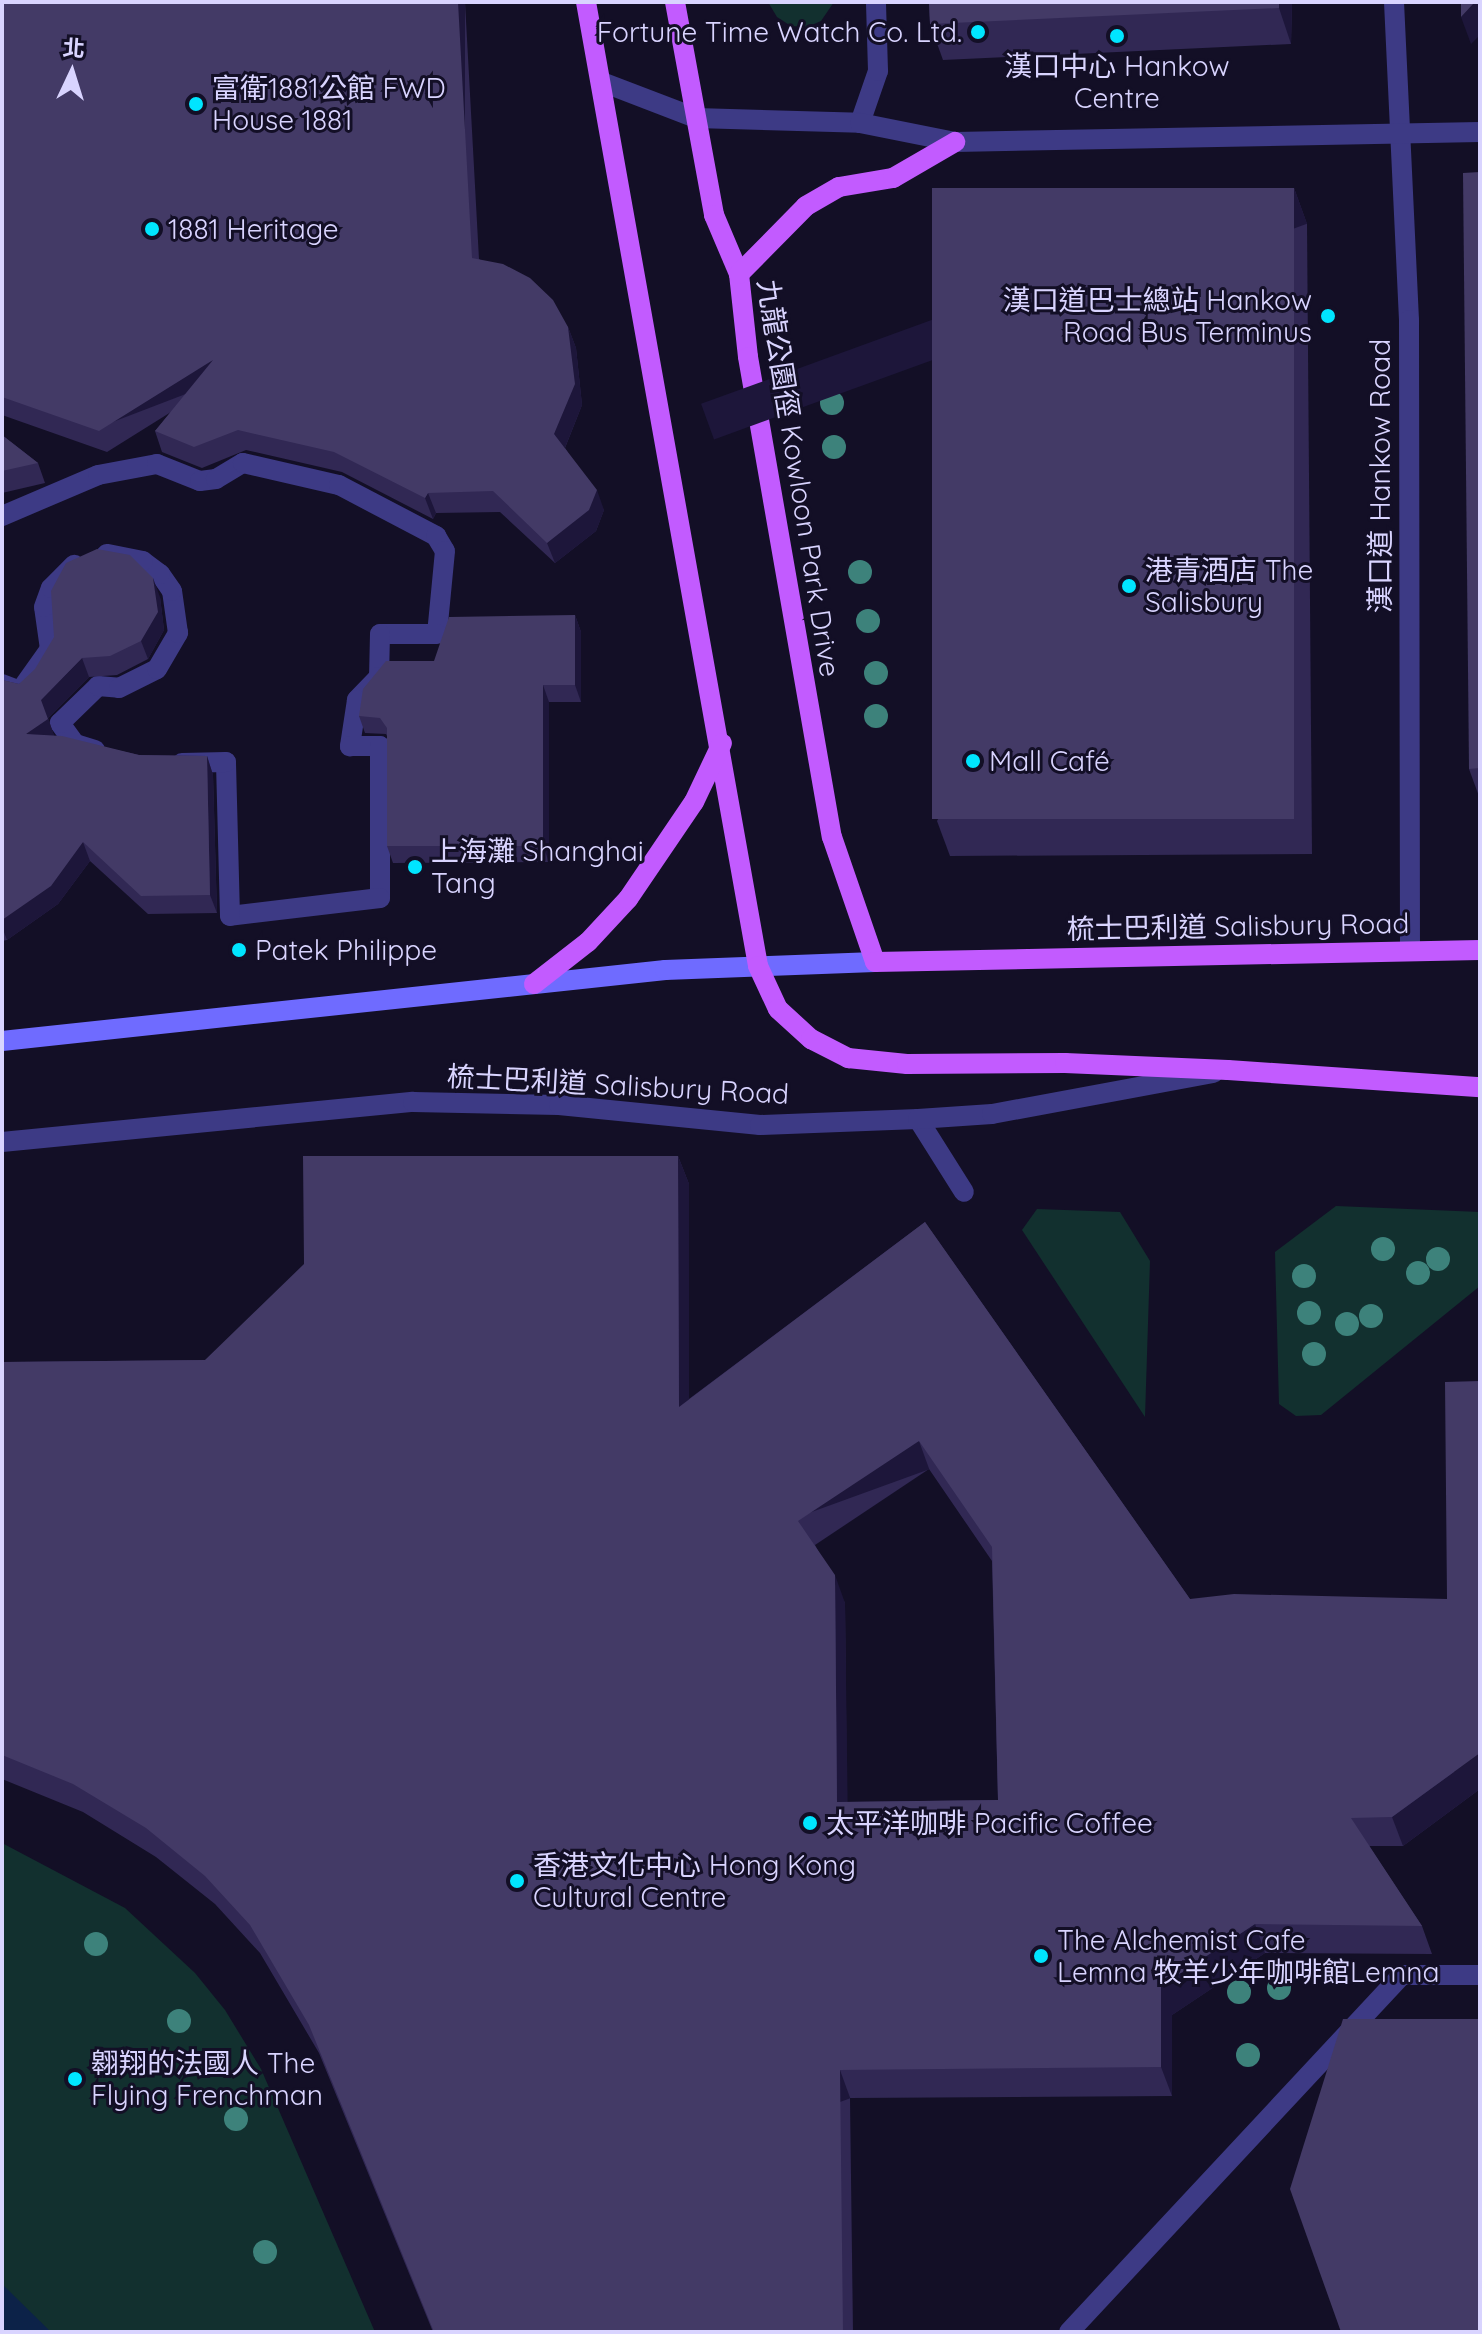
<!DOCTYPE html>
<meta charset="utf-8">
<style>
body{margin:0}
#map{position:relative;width:1482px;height:2334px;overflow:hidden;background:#130f26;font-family:Quicksand,"Noto Sans TC",sans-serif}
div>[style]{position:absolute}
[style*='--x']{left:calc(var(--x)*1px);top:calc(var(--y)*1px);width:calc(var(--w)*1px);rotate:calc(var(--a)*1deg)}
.green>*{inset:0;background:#12302f}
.water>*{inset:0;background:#0c2248}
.service>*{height:20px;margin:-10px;padding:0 10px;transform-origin:10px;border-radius:10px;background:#3d3a85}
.pedestrian>*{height:20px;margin:-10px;padding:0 10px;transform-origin:10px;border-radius:10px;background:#3d3a85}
.minor>*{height:20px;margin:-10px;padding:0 10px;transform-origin:10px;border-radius:10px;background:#3d3a85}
.tertiary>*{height:20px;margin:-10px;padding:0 10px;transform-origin:10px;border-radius:10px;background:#3d3a85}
.secondary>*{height:20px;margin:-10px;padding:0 10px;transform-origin:10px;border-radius:10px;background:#6f6bff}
.primary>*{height:20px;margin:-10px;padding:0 10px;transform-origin:10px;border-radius:10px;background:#c25bff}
.trees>*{width:24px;height:24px;margin:-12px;border-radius:50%;background:#3d827b}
.wall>*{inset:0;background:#312854}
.shaded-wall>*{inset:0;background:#1d163a;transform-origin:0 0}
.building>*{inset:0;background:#433a66;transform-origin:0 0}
.dots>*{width:22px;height:22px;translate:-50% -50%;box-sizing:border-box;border:4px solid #130f26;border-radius:50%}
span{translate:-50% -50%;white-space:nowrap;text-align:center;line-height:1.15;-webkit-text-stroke:6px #130f26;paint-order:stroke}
.poi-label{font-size:28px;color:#d9d4ff}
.right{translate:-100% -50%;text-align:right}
.left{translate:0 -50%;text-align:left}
.street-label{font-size:28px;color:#d9d4ff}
.frame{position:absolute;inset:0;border:4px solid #d9d4ff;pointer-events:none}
.north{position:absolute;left:32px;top:32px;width:80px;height:80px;-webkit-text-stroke:6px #130f26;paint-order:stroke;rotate:4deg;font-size:22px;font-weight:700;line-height:32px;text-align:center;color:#d9d4ff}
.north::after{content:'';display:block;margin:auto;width:28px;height:36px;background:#d9d4ff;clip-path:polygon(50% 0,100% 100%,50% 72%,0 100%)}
</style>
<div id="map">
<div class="green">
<div style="clip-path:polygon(768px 2px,834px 2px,821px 21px,807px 27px,791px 26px,777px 17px)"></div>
<div style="clip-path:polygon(1336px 1206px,1480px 1212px,1480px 1286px,1321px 1415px,1296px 1416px,1279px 1404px,1275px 1252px)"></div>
<div style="clip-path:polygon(1037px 1209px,1120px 1212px,1150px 1261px,1145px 1417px,1022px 1230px)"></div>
<div style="clip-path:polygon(2px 1843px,125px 1908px,195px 1973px,225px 2010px,261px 2069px,375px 2332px,2px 2332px)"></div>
</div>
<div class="water">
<div style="clip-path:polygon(2px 2284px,51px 2332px,2px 2332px)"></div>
</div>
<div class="service">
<div style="--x:918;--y:1119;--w:86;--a:57.8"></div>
</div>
<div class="pedestrian">
<div style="--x:2;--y:516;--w:104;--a:-23.1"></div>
<div style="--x:98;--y:475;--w:60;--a:-10.6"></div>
<div style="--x:157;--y:464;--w:46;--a:21.6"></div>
<div style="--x:200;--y:481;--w:16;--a:-7"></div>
<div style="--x:216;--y:479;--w:31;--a:-31"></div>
<div style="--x:243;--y:463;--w:98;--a:12.9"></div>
<div style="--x:339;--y:485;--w:110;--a:27.7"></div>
<div style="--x:436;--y:536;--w:17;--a:59"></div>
<div style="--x:445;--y:551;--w:83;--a:95.5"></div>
<div style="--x:437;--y:634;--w:57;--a:180"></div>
<div style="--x:380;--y:634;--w:43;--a:91.3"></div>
<div style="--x:379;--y:677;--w:32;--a:134"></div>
<div style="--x:357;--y:700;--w:47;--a:98.7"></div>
<div style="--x:350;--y:746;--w:30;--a:0"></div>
<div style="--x:380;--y:746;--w:152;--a:90"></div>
<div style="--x:380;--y:898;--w:151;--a:173.2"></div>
<div style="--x:230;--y:916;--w:154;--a:-91.5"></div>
<div style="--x:226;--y:762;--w:44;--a:178.7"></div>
<div style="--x:2;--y:684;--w:19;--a:21"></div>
<div style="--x:20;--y:691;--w:52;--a:-54.5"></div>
<div style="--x:50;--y:649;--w:42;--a:-98.1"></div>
<div style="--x:44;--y:607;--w:20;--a:-70"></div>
<div style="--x:51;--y:588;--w:33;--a:-45"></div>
<div style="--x:95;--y:750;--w:21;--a:-163"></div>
<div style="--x:75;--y:744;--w:26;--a:-126"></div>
<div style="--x:60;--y:723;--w:53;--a:-44.2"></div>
<div style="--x:98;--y:686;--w:21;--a:5"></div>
<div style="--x:119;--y:688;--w:42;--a:-26.6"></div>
<div style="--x:157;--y:669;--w:42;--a:-59.7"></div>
<div style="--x:178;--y:633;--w:42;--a:-98.1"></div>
<div style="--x:172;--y:591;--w:21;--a:-125"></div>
<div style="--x:160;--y:574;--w:21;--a:-143"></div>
<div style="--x:143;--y:561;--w:37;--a:-169"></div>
<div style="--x:1069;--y:2332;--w:488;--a:-47"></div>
<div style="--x:1402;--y:1975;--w:78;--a:0"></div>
</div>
<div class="minor">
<div style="--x:1394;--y:2;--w:318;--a:87.3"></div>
<div style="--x:1409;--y:320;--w:631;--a:89.91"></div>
<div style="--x:860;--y:123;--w:55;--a:-70.9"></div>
<div style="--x:878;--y:71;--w:69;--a:-91.7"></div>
</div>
<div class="tertiary">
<div style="--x:602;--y:82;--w:101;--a:21"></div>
<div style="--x:696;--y:118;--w:164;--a:1.7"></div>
<div style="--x:860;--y:123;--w:97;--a:11.3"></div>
<div style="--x:955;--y:142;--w:525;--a:-1.09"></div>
<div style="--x:2;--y:1142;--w:413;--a:-5.6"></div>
<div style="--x:413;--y:1102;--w:146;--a:1.2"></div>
<div style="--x:559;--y:1105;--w:202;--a:5.7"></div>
<div style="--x:760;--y:1125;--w:158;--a:-2.2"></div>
<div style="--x:918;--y:1119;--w:74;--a:-3.9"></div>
<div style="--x:992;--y:1114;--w:225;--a:-10.5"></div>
</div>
<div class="secondary">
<div style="--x:2;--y:1041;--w:667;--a:-6.11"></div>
<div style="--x:665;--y:970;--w:210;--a:-2.2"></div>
</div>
<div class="primary">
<div style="--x:586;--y:2;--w:979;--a:79.88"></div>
<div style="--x:758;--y:966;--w:47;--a:65.1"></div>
<div style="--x:778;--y:1009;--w:45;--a:42.3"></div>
<div style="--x:811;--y:1039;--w:42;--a:27.2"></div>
<div style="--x:848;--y:1058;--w:59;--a:5.8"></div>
<div style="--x:907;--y:1064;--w:158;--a:-0.4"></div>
<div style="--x:1065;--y:1063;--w:163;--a:2.5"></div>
<div style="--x:1228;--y:1070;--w:253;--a:3.9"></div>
<div style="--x:675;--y:2;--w:217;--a:79.6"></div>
<div style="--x:714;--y:215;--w:64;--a:67"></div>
<div style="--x:739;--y:274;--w:83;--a:83.8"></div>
<div style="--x:748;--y:357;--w:487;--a:80.1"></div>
<div style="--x:832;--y:837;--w:132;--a:71"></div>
<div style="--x:875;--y:962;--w:605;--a:-1.14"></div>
<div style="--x:739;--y:274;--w:95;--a:-45.4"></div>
<div style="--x:806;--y:206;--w:38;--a:-30"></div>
<div style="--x:839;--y:187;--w:55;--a:-9.5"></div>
<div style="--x:893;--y:178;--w:72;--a:-30.1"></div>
<div style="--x:534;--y:984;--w:68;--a:-37.9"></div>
<div style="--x:588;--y:942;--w:59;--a:-47.1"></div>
<div style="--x:628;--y:899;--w:117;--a:-55.8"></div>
<div style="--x:694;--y:802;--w:65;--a:-64.6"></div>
</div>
<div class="trees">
<div style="left:832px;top:403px"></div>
<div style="left:834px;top:447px"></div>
<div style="left:860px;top:572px"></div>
<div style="left:868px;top:621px"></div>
<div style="left:876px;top:673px"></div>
<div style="left:876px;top:716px"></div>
<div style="left:1383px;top:1249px"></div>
<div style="left:1438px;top:1259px"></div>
<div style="left:1418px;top:1273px"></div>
<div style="left:1304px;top:1276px"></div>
<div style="left:1309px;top:1313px"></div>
<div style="left:1371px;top:1316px"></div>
<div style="left:1347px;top:1324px"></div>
<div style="left:1314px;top:1354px"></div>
<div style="left:96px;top:1944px"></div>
<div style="left:1279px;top:1988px"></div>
<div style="left:1239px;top:1992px"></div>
<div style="left:179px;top:2021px"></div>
<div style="left:1248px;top:2055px"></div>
<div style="left:236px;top:2119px"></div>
<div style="left:265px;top:2252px"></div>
</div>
<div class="wall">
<div style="clip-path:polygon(2px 2px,465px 2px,479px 259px,568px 327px,576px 348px,582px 405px,565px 448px,604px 510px,596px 531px,555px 563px,500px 512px,436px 513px,433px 519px,342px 472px,246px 450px,202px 468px,162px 452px,155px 431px,171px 412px,107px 452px,2px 415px)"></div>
<div style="clip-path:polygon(929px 2px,1292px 2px,1291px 44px,943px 60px,930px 24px)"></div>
<div style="clip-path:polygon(1480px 172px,1480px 799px,1469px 769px)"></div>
<div style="clip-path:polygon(1294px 188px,1307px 224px,1312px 854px,950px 856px,937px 821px)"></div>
<div style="clip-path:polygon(2px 435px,38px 463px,45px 483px,2px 493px)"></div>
<div style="clip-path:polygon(160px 597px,164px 630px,148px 659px,117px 675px,89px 677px,48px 718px,54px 736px,139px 755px,207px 756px,213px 775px,217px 913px,148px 914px,90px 861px,58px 904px,7px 940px,2px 941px,2px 680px,19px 684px)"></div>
<div style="clip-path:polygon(575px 615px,581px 632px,581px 702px,549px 702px,549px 862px,393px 863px,387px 846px,387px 736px,386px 734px,365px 733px,359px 716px,434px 661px)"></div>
<div style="clip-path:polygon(evenodd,678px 1156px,689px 1184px,689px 1399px,925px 1222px,1190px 1599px,1480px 1789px,1403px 1846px,1369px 1846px,1422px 1926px,1432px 1954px,1265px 1953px,1172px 2015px,1172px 2096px,850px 2098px,853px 2332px,433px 2332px,319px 2053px,260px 1953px,215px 1904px,156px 1857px,83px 1812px,2px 1779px,2px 1362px,205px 1360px,678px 1156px,929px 1469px,992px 1561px,998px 1800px,847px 1802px,845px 1603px,815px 1545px,929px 1469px)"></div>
</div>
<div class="shaded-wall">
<div style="left:458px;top:2px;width:7px;height:256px"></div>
<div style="clip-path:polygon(1279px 2px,1292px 2px,1291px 44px,1279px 8px)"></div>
<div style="clip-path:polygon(1475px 2px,1480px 2px,1480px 35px,1471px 44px,1461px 17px)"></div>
<div style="left:1294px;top:188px;width:38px;height:631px;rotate:70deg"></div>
<div style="clip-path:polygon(568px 327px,576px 348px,582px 405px,562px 455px,554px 434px)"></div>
<div style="left:213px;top:360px;width:22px;height:134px;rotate:69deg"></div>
<div style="clip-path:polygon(597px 490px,604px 510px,596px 531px,555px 563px,547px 543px)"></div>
<div style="clip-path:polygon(428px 493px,436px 513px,433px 519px,425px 498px)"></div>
<div style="clip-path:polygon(153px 578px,160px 597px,164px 630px,148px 659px,141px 641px)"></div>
<div style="clip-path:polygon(575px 615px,581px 632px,581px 702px,575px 685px)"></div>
<div style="clip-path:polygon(82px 658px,89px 677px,48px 718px,55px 738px,26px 734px,41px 700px)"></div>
<div style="clip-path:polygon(543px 685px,549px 702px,549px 862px,543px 846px)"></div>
<div style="clip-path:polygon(207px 756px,213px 775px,217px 913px,210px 895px)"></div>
<div style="clip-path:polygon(83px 842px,90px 861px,58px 904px,7px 940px,2px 927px,2px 920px)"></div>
<div style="clip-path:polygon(678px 1156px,689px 1184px,689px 1435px,679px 1407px)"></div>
<div style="left:919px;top:1441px;width:30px;height:145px;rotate:70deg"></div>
<div style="clip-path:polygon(835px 1575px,845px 1603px,848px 1831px,837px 1802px)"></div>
<div style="clip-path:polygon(1480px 1753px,1480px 1789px,1403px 1846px,1392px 1817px)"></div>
<div style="clip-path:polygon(1255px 1924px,1265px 1953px,1172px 2015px,1172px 2096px,1161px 2067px,1161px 1986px)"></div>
<div style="left:840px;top:2070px;width:30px;height:262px;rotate:70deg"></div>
</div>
<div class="building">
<div style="clip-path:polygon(2px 2px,458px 2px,472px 258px,503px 264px,530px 278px,553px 300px,568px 327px,575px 384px,554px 434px,597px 490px,589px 510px,547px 543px,493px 491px,428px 493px,425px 498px,334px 452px,238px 430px,194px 447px,155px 431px,213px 360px,99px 431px,2px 397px)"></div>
<div style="clip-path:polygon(929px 2px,1279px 2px,1279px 8px,930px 24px)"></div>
<div style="clip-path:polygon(1461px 2px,1475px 2px,1461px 17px)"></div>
<div style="clip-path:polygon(1480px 172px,1480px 768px,1469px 769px,1463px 173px)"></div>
<div style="left:1294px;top:188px;width:631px;height:362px;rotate:90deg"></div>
<div style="clip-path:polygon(2px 435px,38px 463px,2px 471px)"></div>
<div style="clip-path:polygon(97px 549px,130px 555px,153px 578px,158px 612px,141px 641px,110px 656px,82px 658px,41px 700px,48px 719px,26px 734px,62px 736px,139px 755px,207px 756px,210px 895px,141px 896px,83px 842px,51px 886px,2px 920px,2px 680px,19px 684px,35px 669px,54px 637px,51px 591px,66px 563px)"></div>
<div style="clip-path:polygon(575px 615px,575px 685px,543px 685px,543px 846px,387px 846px,387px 728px,380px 718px,359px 716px,363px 689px,386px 661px,434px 661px,449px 617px)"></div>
<div style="clip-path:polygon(evenodd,303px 1156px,678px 1156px,679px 1407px,925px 1222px,1190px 1599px,1234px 1594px,1447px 1599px,1445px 1382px,1480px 1381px,1480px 1753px,1392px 1817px,1351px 1818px,1422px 1926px,1255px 1924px,1161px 1986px,1161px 2067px,840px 2070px,843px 2332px,434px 2332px,309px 2025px,250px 1925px,205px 1876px,146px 1828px,73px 1784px,2px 1755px,2px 1362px,205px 1360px,304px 1264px,303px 1156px,919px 1441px,992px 1547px,998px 1800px,837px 1802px,835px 1575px,798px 1521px,919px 1441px)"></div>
<div style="clip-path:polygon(1343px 2019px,1480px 2019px,1480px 2332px,1341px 2332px,1290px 2189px)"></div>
</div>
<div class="dots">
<div style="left:978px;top:32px;background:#00e5ff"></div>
<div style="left:1117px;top:36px;background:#00e5ff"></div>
<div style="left:196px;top:104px;background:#00e5ff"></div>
<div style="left:152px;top:229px;background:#00e5ff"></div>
<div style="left:1328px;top:316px;background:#00e5ff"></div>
<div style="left:1129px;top:586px;background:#00e5ff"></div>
<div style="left:973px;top:761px;background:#00e5ff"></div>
<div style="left:415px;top:867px;background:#00e5ff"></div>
<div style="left:239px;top:950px;background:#00e5ff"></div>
<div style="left:810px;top:1823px;background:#00e5ff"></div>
<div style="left:517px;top:1881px;background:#00e5ff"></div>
<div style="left:1041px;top:1956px;background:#00e5ff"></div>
<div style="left:75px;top:2079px;background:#00e5ff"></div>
</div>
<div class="poi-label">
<span class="right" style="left:962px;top:32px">Fortune Time Watch Co. Ltd.</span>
<span style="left:1117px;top:82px">漢口中心 Hankow<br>Centre</span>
<span class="left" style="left:212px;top:104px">富衛1881公館 FWD<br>House 1881</span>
<span class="left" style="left:168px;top:229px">1881 Heritage</span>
<span class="right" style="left:1312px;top:316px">漢口道巴士總站 Hankow<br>Road Bus Terminus</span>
<span class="left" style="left:1145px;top:586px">港青酒店 The<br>Salisbury</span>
<span class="left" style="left:989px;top:761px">Mall Café</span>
<span class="left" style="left:431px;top:867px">上海灘 Shanghai<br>Tang</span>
<span class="left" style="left:255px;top:950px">Patek Philippe</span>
<span class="left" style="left:826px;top:1823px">太平洋咖啡 Pacific Coffee</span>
<span class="left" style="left:533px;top:1881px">香港文化中心 Hong Kong<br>Cultural Centre</span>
<span class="left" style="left:1057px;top:1956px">The Alchemist Cafe<br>Lemna 牧羊少年咖啡館Lemna</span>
<span class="left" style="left:91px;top:2079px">翱翔的法國人 The<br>Flying Frenchman</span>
</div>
<div class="street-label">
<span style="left:1380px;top:476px;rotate:-90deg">漢口道 Hankow Road</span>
<span style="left:799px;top:478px;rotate:81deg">九龍公園徑 Kowloon Park Drive</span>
<span style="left:1238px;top:926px;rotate:-1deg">梳士巴利道 Salisbury Road</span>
<span style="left:618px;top:1085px;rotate:3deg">梳士巴利道 Salisbury Road</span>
</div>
<div class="frame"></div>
<div class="north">北</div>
</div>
